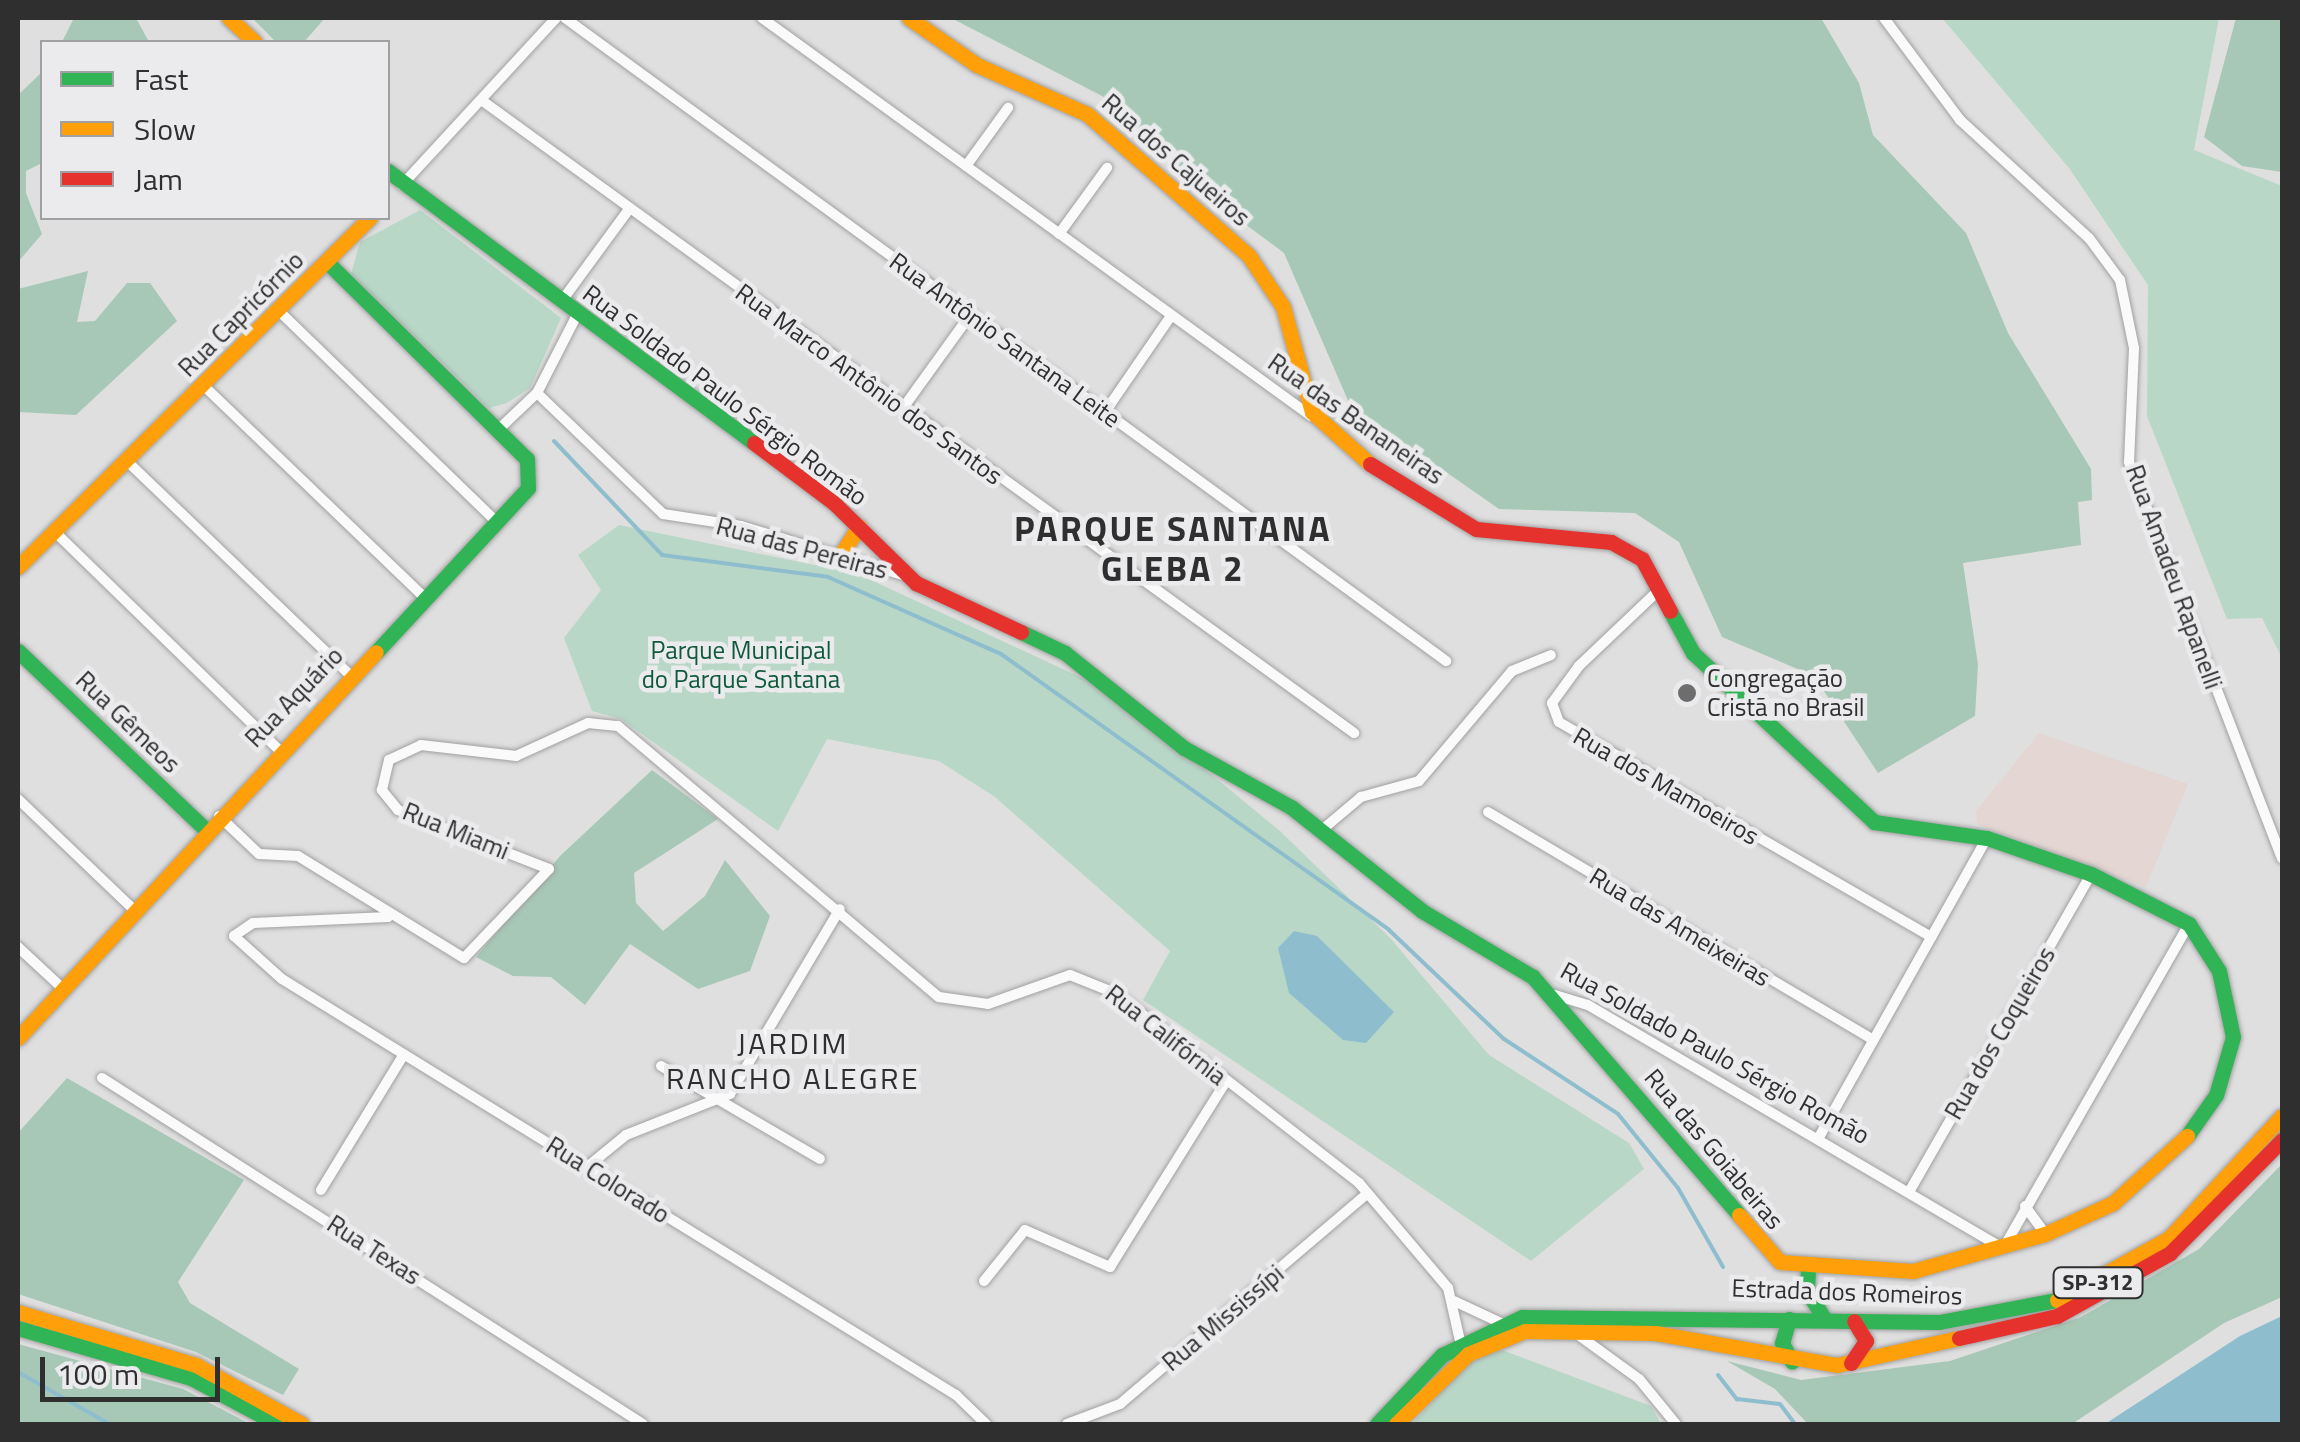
<!DOCTYPE html>
<meta charset="utf-8">
<style>
body{margin:0}
#map{position:relative;width:2300px;height:1442px;overflow:hidden;background:#dfdfdf;font-family:"Titillium Web",sans-serif}
div>[style]{position:absolute}
[style*='--x']{left:calc(var(--x)*1px);top:calc(var(--y)*1px);width:calc(var(--w)*1px);rotate:calc(var(--a)*1deg)}
.education>*{inset:0;background:#e4d6d2}
.green>*{inset:0;background:#b8d7c7}
.forest>*{inset:0;background:#a7c8b7}
.water>*{inset:0;background:#8ebece}
.stream>*{height:4px;margin:-2px;padding:0 2px;transform-origin:2px;border-radius:2px;background:#8ebece}
.roads{filter:drop-shadow(0 0 2px #a1a1a1) drop-shadow(0 0 2px #a1a1a1)}
.street>*{height:10px;margin:-5px;padding:0 5px;transform-origin:5px;border-radius:5px;background:#fafafa}
.fast>*{height:15px;margin:-7.5px;padding:0 7.5px;transform-origin:7.5px;border-radius:7.5px;background:#30b455}
.slow>*{height:15px;margin:-7.5px;padding:0 7.5px;transform-origin:7.5px;border-radius:7.5px;background:#ff9f0a}
.jam>*{height:15px;margin:-7.5px;padding:0 7.5px;transform-origin:7.5px;border-radius:7.5px;background:#e5322d}
.dots>*{width:28px;height:28px;translate:-50% -50%;box-sizing:border-box;border:5px solid #ebebee;border-radius:50%}
span{translate:-50% -50%;white-space:nowrap;text-align:center;line-height:1.15;-webkit-text-stroke:9px #ebebee;paint-order:stroke}
.shield-label span{padding:2px 8px;background:#ebebee;border:2px solid;border-radius:8px;-webkit-text-stroke-width:0}
.shield-label{font-size:22px;color:#2f2f30;font-weight:700}
.street-label{font-size:25px;color:#2f2f30}
.park-label{font-size:25px;color:#0f5a3c}
.poi-label{font-size:25px;color:#2f2f30}
.left{translate:0 -50%;text-align:left}
.quarter-label{font-size:30px;color:#2f2f30;letter-spacing:2.5px}
.district-label{font-size:35px;color:#2f2f30;font-weight:700;letter-spacing:2.5px}
.frame{position:absolute;inset:0;border:20px solid #2f2f30;pointer-events:none}
.legend{position:absolute;left:40px;top:40px;width:350px;height:180px;box-sizing:border-box;background:#ebebee;border:2px solid #a0a0a2;margin:0;padding:12px 18px;list-style:none;font-size:30px;color:#2f2f30}
.legend li{display:flex;align-items:center;gap:20px;height:50px}
.legend b{width:50px;border:2px solid #a0a0a2}
.scale{position:absolute;left:40px;top:1357px;width:180px;height:45px;box-sizing:border-box;border:5px solid #2f2f30;border-top:0;padding-left:12px;font-size:30px;line-height:35px;white-space:nowrap;color:#2f2f30;-webkit-text-stroke:8px #ebebee;paint-order:stroke}
</style>
<div id="map">
<div class="education">
<div style="clip-path:polygon(2039px 733px,2188px 784px,2146px 887px,1977px 824px,1976px 811px)"></div>
</div>
<div class="green">
<div style="clip-path:polygon(1942px 18px,2219px 18px,2194px 150px,2282px 186px,2282px 658px,2262px 618px,2227px 619px,2147px 416px,2148px 285px,2069px 168px)"></div>
<div style="clip-path:polygon(420px 210px,561px 318px,530px 388px,507px 403px,489px 408px,351px 274px,360px 242px)"></div>
<div style="clip-path:polygon(619px 525px,858px 574px,1110px 691px,1280px 831px,1391px 939px,1489px 1055px,1629px 1143px,1644px 1169px,1531px 1261px,1143px 1000px,1170px 951px,995px 797px,939px 761px,827px 739px,778px 831px,621px 719px,592px 711px,564px 638px,601px 590px,578px 555px)"></div>
<div style="clip-path:polygon(1486px 1344px,1651px 1406px,1661px 1424px,1412px 1424px)"></div>
</div>
<div class="forest">
<div style="clip-path:polygon(74px 18px,136px 18px,149px 42px,62px 42px)"></div>
<div style="clip-path:polygon(252px 18px,325px 18px,304px 42px,276px 42px)"></div>
<div style="clip-path:polygon(951px 18px,1821px 18px,1859px 83px,1873px 135px,1966px 233px,2008px 333px,2091px 469px,2092px 500px,2078px 502px,2081px 545px,1963px 563px,1978px 665px,1975px 716px,1878px 773px,1814px 676px,1722px 637px,1679px 542px,1635px 513px,1499px 509px,1350px 405px,1284px 253px,1195px 187px,1102px 96px)"></div>
<div style="clip-path:polygon(2236px 18px,2282px 18px,2282px 172px,2242px 166px,2204px 137px)"></div>
<div style="clip-path:polygon(42px 72px,42px 163px,26px 171px,26px 193px,42px 234px,18px 262px,18px 95px)"></div>
<div style="clip-path:polygon(88px 271px,77px 322px,95px 321px,127px 283px,150px 283px,177px 321px,76px 415px,18px 412px,18px 289px)"></div>
<div style="clip-path:polygon(652px 770px,718px 819px,634px 873px,636px 903px,663px 931px,705px 896px,725px 860px,770px 916px,750px 971px,698px 989px,630px 944px,585px 1005px,551px 977px,513px 976px,476px 957px,560px 856px)"></div>
<div style="clip-path:polygon(67px 1078px,244px 1180px,178px 1282px,190px 1303px,299px 1369px,283px 1395px,196px 1352px,18px 1294px,18px 1133px)"></div>
<div style="clip-path:polygon(2282px 1164px,2282px 1297px,2224px 1323px,2072px 1424px,1808px 1424px,1775px 1389px,1727px 1361px,1801px 1380px,1950px 1361px,2081px 1317px,2199px 1249px)"></div>
<div style="clip-path:polygon(18px 1344px,183px 1389px,250px 1424px,18px 1424px)"></div>
</div>
<div class="water">
<div style="clip-path:polygon(1294px 931px,1317px 936px,1394px 1012px,1366px 1043px,1343px 1040px,1289px 993px,1278px 948px)"></div>
<div style="clip-path:polygon(2282px 1316px,2282px 1424px,2105px 1424px,2240px 1336px)"></div>
</div>
<div class="stream">
<div style="--x:554;--y:441;--w:157;--a:46.5"></div>
<div style="--x:662;--y:555;--w:167;--a:7.5"></div>
<div style="--x:828;--y:577;--w:189;--a:24"></div>
<div style="--x:1001;--y:654;--w:476;--a:35.4"></div>
<div style="--x:1389;--y:930;--w:158;--a:43.5"></div>
<div style="--x:1504;--y:1039;--w:136;--a:33.3"></div>
<div style="--x:1618;--y:1114;--w:95;--a:51"></div>
<div style="--x:1678;--y:1188;--w:91;--a:60.3"></div>
<div style="--x:18;--y:1372;--w:105;--a:29.7"></div>
<div style="--x:1718;--y:1375;--w:31;--a:52"></div>
<div style="--x:1737;--y:1399;--w:43;--a:6.6"></div>
<div style="--x:1780;--y:1404;--w:25;--a:53"></div>
</div>
<div class="roads">
<div class="street">
<div style="--x:565;--y:18;--w:1091;--a:36.12"></div>
<div style="--x:762;--y:18;--w:678;--a:35.94"></div>
<div style="--x:1884;--y:18;--w:127;--a:53.3"></div>
<div style="--x:1960;--y:120;--w:175;--a:42.5"></div>
<div style="--x:2089;--y:238;--w:52;--a:53.6"></div>
<div style="--x:2120;--y:280;--w:69;--a:78.4"></div>
<div style="--x:2134;--y:348;--w:114;--a:92.5"></div>
<div style="--x:2129;--y:462;--w:425;--a:68.9"></div>
<div style="--x:484;--y:102;--w:1075;--a:35.95"></div>
<div style="--x:966;--y:166;--w:72;--a:-54.1"></div>
<div style="--x:402;--y:185;--w:227;--a:-47.3"></div>
<div style="--x:1059;--y:234;--w:82;--a:-54"></div>
<div style="--x:561;--y:302;--w:115;--a:-53.8"></div>
<div style="--x:279;--y:311;--w:303;--a:44.1"></div>
<div style="--x:204;--y:386;--w:305;--a:43.8"></div>
<div style="--x:537;--y:393;--w:175;--a:43.8"></div>
<div style="--x:663;--y:514;--w:79;--a:8.7"></div>
<div style="--x:741;--y:526;--w:169;--a:16.8"></div>
<div style="--x:903;--y:408;--w:115;--a:-54.2"></div>
<div style="--x:1105;--y:412;--w:116;--a:-55.5"></div>
<div style="--x:499;--y:429;--w:52;--a:-43.5"></div>
<div style="--x:537;--y:393;--w:88;--a:-62.9"></div>
<div style="--x:130;--y:464;--w:305;--a:43.8"></div>
<div style="--x:56;--y:533;--w:310;--a:44.2"></div>
<div style="--x:1660;--y:589;--w:112;--a:136.5"></div>
<div style="--x:1579;--y:666;--w:46;--a:126.1"></div>
<div style="--x:1552;--y:703;--w:20;--a:70"></div>
<div style="--x:1559;--y:722;--w:430;--a:30"></div>
<div style="--x:18;--y:799;--w:158;--a:43.7"></div>
<div style="--x:1488;--y:812;--w:447;--a:30.6"></div>
<div style="--x:219;--y:816;--w:55;--a:43.5"></div>
<div style="--x:259;--y:854;--w:39;--a:3"></div>
<div style="--x:298;--y:856;--w:195;--a:31.6"></div>
<div style="--x:464;--y:958;--w:123;--a:-46.3"></div>
<div style="--x:549;--y:869;--w:162;--a:-158.7"></div>
<div style="--x:398;--y:810;--w:26;--a:-129"></div>
<div style="--x:382;--y:790;--w:31;--a:-77"></div>
<div style="--x:389;--y:760;--w:35;--a:-25"></div>
<div style="--x:421;--y:745;--w:96;--a:6.6"></div>
<div style="--x:516;--y:756;--w:79;--a:-24.6"></div>
<div style="--x:588;--y:723;--w:30;--a:6"></div>
<div style="--x:618;--y:726;--w:420;--a:40.2"></div>
<div style="--x:939;--y:997;--w:49;--a:8.1"></div>
<div style="--x:988;--y:1004;--w:87;--a:-19.5"></div>
<div style="--x:1070;--y:975;--w:48;--a:21.8"></div>
<div style="--x:1115;--y:993;--w:309;--a:37.9"></div>
<div style="--x:1359;--y:1183;--w:138;--a:49.7"></div>
<div style="--x:1448;--y:1288;--w:54;--a:77.2"></div>
<div style="--x:1323;--y:829;--w:50;--a:-40.1"></div>
<div style="--x:1361;--y:797;--w:60;--a:-15.4"></div>
<div style="--x:1419;--y:781;--w:144;--a:-49.8"></div>
<div style="--x:1512;--y:671;--w:42;--a:-22.3"></div>
<div style="--x:388;--y:917;--w:135;--a:177.5"></div>
<div style="--x:253;--y:923;--w:23;--a:146"></div>
<div style="--x:234;--y:936;--w:64;--a:41.9"></div>
<div style="--x:282;--y:979;--w:792;--a:31.68"></div>
<div style="--x:956;--y:1395;--w:42;--a:44"></div>
<div style="--x:18;--y:947;--w:59;--a:42.9"></div>
<div style="--x:1555;--y:995;--w:34;--a:17"></div>
<div style="--x:1588;--y:1005;--w:478;--a:30.4"></div>
<div style="--x:661;--y:1066;--w:184;--a:30.3"></div>
<div style="--x:102;--y:1078;--w:642;--a:32.6"></div>
<div style="--x:1818;--y:1139;--w:345;--a:-60.7"></div>
<div style="--x:587;--y:1167;--w:50;--a:-39.4"></div>
<div style="--x:626;--y:1135;--w:112;--a:-21.5"></div>
<div style="--x:730;--y:1094;--w:215;--a:-59.3"></div>
<div style="--x:321;--y:1190;--w:159;--a:-58.6"></div>
<div style="--x:1909;--y:1192;--w:366;--a:-60.2"></div>
<div style="--x:2025;--y:1206;--w:34;--a:54"></div>
<div style="--x:2004;--y:1247;--w:372;--a:-60.2"></div>
<div style="--x:984;--y:1281;--w:65;--a:-51.2"></div>
<div style="--x:1025;--y:1230;--w:93;--a:23.5"></div>
<div style="--x:1110;--y:1267;--w:217;--a:-58"></div>
<div style="--x:1454;--y:1301;--w:52;--a:25.1"></div>
<div style="--x:1577;--y:1334;--w:77;--a:36"></div>
<div style="--x:1639;--y:1379;--w:58;--a:50.6"></div>
<div style="--x:1067;--y:1424;--w:57;--a:-20.7"></div>
<div style="--x:1120;--y:1404;--w:324;--a:-40.4"></div>
</div>
<div class="fast">
<div style="--x:388;--y:171;--w:456;--a:36.6"></div>
<div style="--x:327;--y:262;--w:281;--a:44.6"></div>
<div style="--x:527;--y:459;--w:29;--a:88"></div>
<div style="--x:528;--y:488;--w:224;--a:132.8"></div>
<div style="--x:1670;--y:611;--w:48;--a:61.3"></div>
<div style="--x:1693;--y:653;--w:248;--a:43"></div>
<div style="--x:1874;--y:822;--w:114;--a:8.1"></div>
<div style="--x:1987;--y:838;--w:110;--a:19.1"></div>
<div style="--x:2091;--y:874;--w:110;--a:27"></div>
<div style="--x:2189;--y:924;--w:56;--a:57.4"></div>
<div style="--x:2219;--y:971;--w:67;--a:78"></div>
<div style="--x:2233;--y:1037;--w:60;--a:106.3"></div>
<div style="--x:2216;--y:1095;--w:50;--a:125.3"></div>
<div style="--x:1021;--y:632;--w:49;--a:25.5"></div>
<div style="--x:1065;--y:653;--w:152;--a:38.6"></div>
<div style="--x:1184;--y:748;--w:122;--a:28.9"></div>
<div style="--x:1291;--y:807;--w:167;--a:38.4"></div>
<div style="--x:1422;--y:911;--w:129;--a:30.7"></div>
<div style="--x:1533;--y:977;--w:315;--a:49.1"></div>
<div style="--x:18;--y:651;--w:258;--a:43.6"></div>
<div style="--x:1808;--y:1270;--w:21;--a:93"></div>
<div style="--x:1807;--y:1291;--w:34;--a:58"></div>
<div style="--x:1789;--y:1319;--w:25;--a:106"></div>
<div style="--x:1782;--y:1343;--w:21;--a:62"></div>
<div style="--x:18;--y:1328;--w:180;--a:16.1"></div>
<div style="--x:191;--y:1378;--w:98;--a:28.1"></div>
<div style="--x:1377;--y:1424;--w:95;--a:-46.7"></div>
<div style="--x:1442;--y:1355;--w:89;--a:-25.4"></div>
<div style="--x:1522;--y:1317;--w:417;--a:0.7"></div>
<div style="--x:1939;--y:1322;--w:120;--a:-10.6"></div>
</div>
<div class="slow">
<div style="--x:229;--y:18;--w:35;--a:43"></div>
<div style="--x:909;--y:18;--w:83;--a:34.7"></div>
<div style="--x:977;--y:65;--w:120;--a:24"></div>
<div style="--x:1087;--y:114;--w:215;--a:41.2"></div>
<div style="--x:1249;--y:256;--w:61;--a:56.3"></div>
<div style="--x:1283;--y:307;--w:109;--a:74.6"></div>
<div style="--x:1312;--y:412;--w:78;--a:41.9"></div>
<div style="--x:841;--y:554;--w:33;--a:-57"></div>
<div style="--x:18;--y:567;--w:496;--a:-44.8"></div>
<div style="--x:18;--y:1038;--w:526;--a:-47.16"></div>
<div style="--x:1739;--y:1215;--w:62;--a:48.9"></div>
<div style="--x:1780;--y:1262;--w:133;--a:3.9"></div>
<div style="--x:1913;--y:1271;--w:137;--a:-15.7"></div>
<div style="--x:2045;--y:1234;--w:75;--a:-24.5"></div>
<div style="--x:2113;--y:1203;--w:100;--a:-42.2"></div>
<div style="--x:2057;--y:1300;--w:128;--a:-29"></div>
<div style="--x:2169;--y:1238;--w:166;--a:-47.2"></div>
<div style="--x:18;--y:1312;--w:186;--a:16.6"></div>
<div style="--x:196;--y:1365;--w:121;--a:29.1"></div>
<div style="--x:1396;--y:1424;--w:100;--a:-44.2"></div>
<div style="--x:1468;--y:1354;--w:61;--a:-22"></div>
<div style="--x:1525;--y:1331;--w:130;--a:0.9"></div>
<div style="--x:1655;--y:1333;--w:185;--a:10"></div>
<div style="--x:1837;--y:1365;--w:125;--a:-12.5"></div>
</div>
<div class="jam">
<div style="--x:754;--y:443;--w:100;--a:36.9"></div>
<div style="--x:834;--y:503;--w:115;--a:44.3"></div>
<div style="--x:916;--y:583;--w:116;--a:25"></div>
<div style="--x:1370;--y:464;--w:124;--a:31.5"></div>
<div style="--x:1476;--y:529;--w:136;--a:5.5"></div>
<div style="--x:1611;--y:542;--w:35;--a:29"></div>
<div style="--x:1642;--y:559;--w:59;--a:61.7"></div>
<div style="--x:1959;--y:1338;--w:100;--a:-12.7"></div>
<div style="--x:2057;--y:1316;--w:129;--a:-29.1"></div>
<div style="--x:2170;--y:1253;--w:159;--a:-45.3"></div>
<div style="--x:1851;--y:1363;--w:27;--a:-56"></div>
<div style="--x:1866;--y:1341;--w:23;--a:-121"></div>
</div>
</div>
<div class="dots">
<div style="left:1687px;top:693px;background:#6d6d6d"></div>
</div>
<div class="shield-label">
<span style="left:2098px;top:1283px">SP-312</span>
</div>
<div class="street-label">
<span style="left:1176px;top:160px;rotate:41deg">Rua dos Cajueiros</span>
<span style="left:241px;top:314px;rotate:-45deg">Rua Capricórnio</span>
<span style="left:1005px;top:340px;rotate:36deg">Rua Antônio Santana Leite</span>
<span style="left:869px;top:384px;rotate:36deg">Rua Marco Antônio dos Santos</span>
<span style="left:725px;top:395px;rotate:37deg">Rua Soldado Paulo Sérgio Romão</span>
<span style="left:1356px;top:419px;rotate:35deg">Rua das Bananeiras</span>
<span style="left:802px;top:548px;rotate:15deg">Rua das Pereiras</span>
<span style="left:2174px;top:577px;rotate:70deg">Rua Amadeu Rapanelli</span>
<span style="left:294px;top:697px;rotate:-46deg">Rua Aquário</span>
<span style="left:128px;top:722px;rotate:44deg">Rua Gêmeos</span>
<span style="left:1666px;top:786px;rotate:30deg">Rua dos Mamoeiros</span>
<span style="left:456px;top:831px;rotate:22deg">Rua Miami</span>
<span style="left:1680px;top:927px;rotate:31deg">Rua das Ameixeiras</span>
<span style="left:2000px;top:1033px;rotate:-60deg">Rua dos Coqueiros</span>
<span style="left:1166px;top:1035px;rotate:38deg">Rua Califórnia</span>
<span style="left:1715px;top:1053px;rotate:29deg">Rua Soldado Paulo Sérgio Romão</span>
<span style="left:1714px;top:1149px;rotate:50deg">Rua das Goiabeiras</span>
<span style="left:608px;top:1180px;rotate:32deg">Rua Colorado</span>
<span style="left:374px;top:1250px;rotate:33deg">Rua Texas</span>
<span style="left:1847px;top:1292px;rotate:2deg">Estrada dos Romeiros</span>
<span style="left:1223px;top:1318px;rotate:-40deg">Rua Mississípi</span>
</div>
<div class="park-label">
<span style="left:741px;top:665px">Parque Municipal<br>do Parque Santana</span>
</div>
<div class="poi-label">
<span class="left" style="left:1707px;top:693px">Congregação<br>Cristã no Brasil</span>
</div>
<div class="quarter-label">
<span style="left:793px;top:1060px">JARDIM<br>RANCHO ALEGRE</span>
</div>
<div class="district-label">
<span style="left:1173px;top:548px">PARQUE SANTANA<br>GLEBA 2</span>
</div>
<div class="frame"></div>
<ul class="legend">
<li><b style="height:12px;background:#30b455"></b>Fast</li>
<li><b style="height:12px;background:#ff9f0a"></b>Slow</li>
<li><b style="height:12px;background:#e5322d"></b>Jam</li>
</ul>
<div class="scale">100 m</div>
</div>
